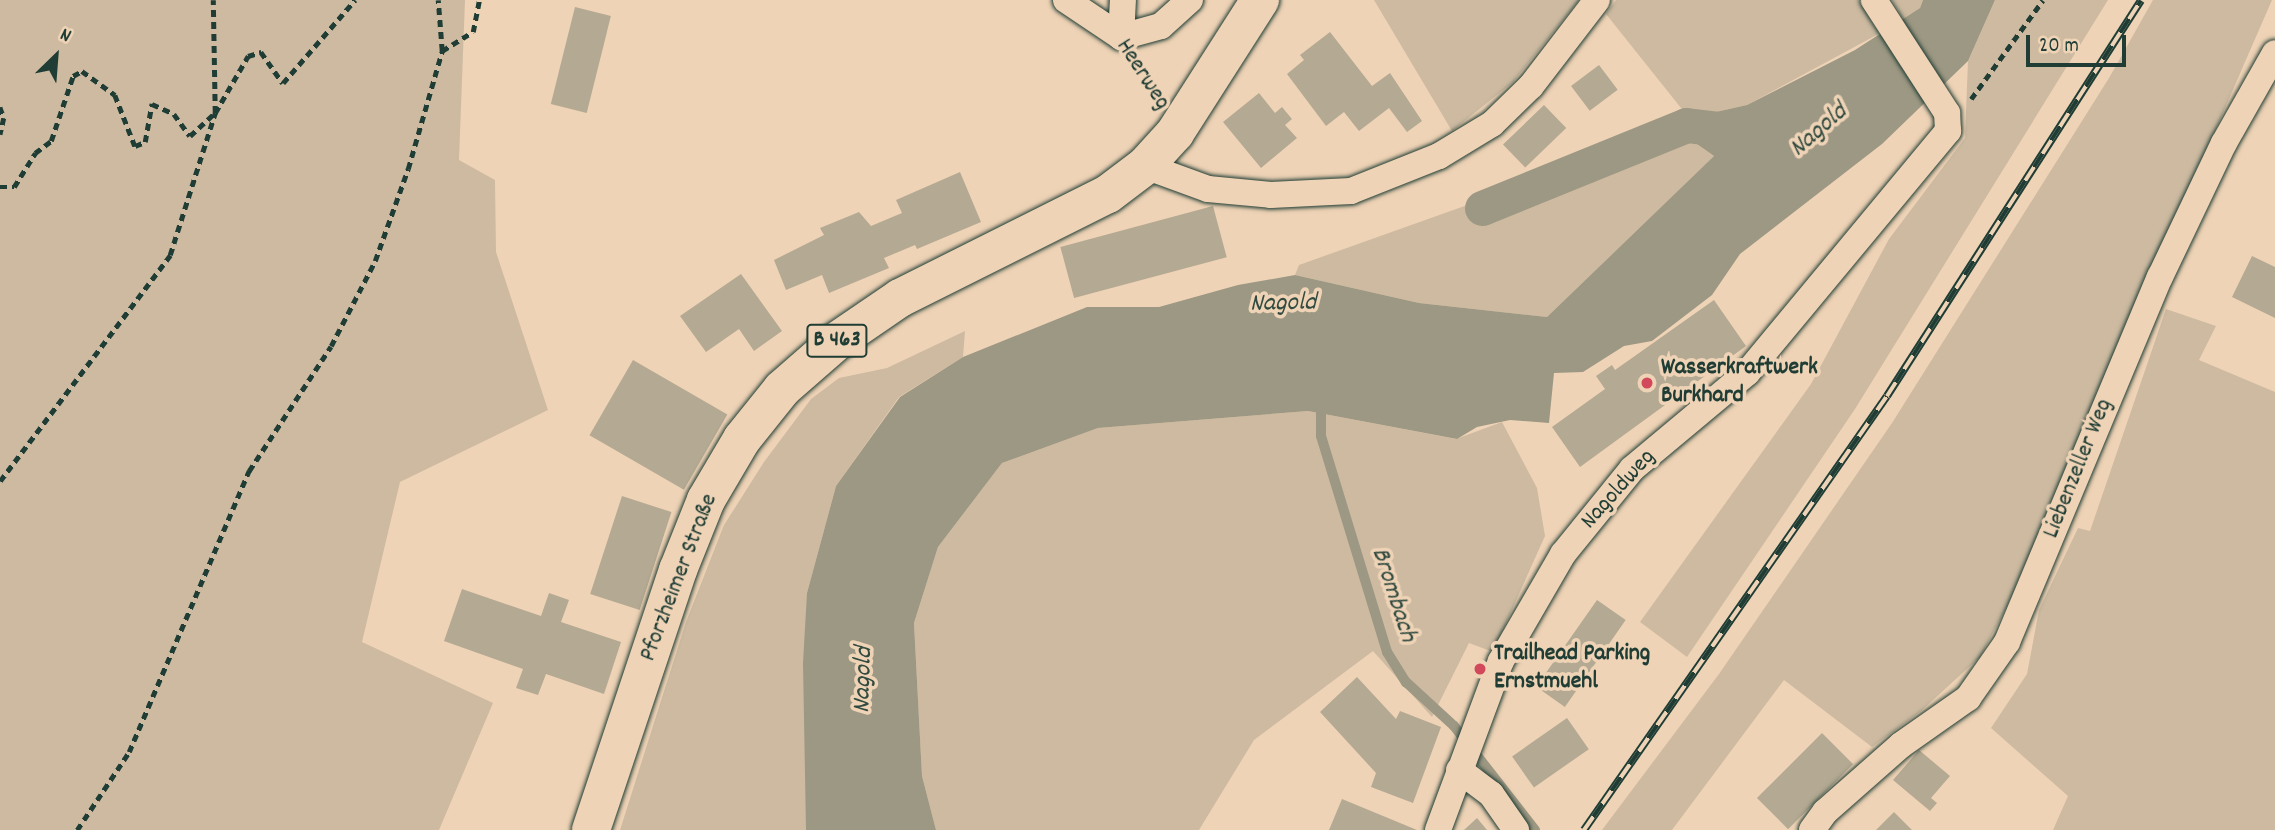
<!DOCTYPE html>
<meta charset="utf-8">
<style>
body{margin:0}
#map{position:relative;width:2275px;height:830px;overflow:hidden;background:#efd3b6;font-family:Dekko,sans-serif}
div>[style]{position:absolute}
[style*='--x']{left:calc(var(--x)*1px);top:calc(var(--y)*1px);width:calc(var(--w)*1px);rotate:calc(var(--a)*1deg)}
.green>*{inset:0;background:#cdbaa1}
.water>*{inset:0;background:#9d9883}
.stream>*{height:10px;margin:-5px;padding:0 5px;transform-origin:5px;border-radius:5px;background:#9d9883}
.canal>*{height:35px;margin:-17.5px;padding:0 17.5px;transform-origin:17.5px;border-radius:17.5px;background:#9d9883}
.building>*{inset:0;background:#b4a992;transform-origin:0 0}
.path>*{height:4.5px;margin-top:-2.25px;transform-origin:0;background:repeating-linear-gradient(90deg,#1f3d34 0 7px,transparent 0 12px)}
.roads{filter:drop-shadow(0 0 2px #1f3d34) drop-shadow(0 0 2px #1f3d34)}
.minor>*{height:26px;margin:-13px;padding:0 13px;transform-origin:13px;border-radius:13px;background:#efd3b6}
.primary>*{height:38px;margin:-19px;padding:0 19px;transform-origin:19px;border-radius:19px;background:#efd3b6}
.rail>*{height:8px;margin-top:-4px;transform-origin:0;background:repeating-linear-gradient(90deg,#efd3b6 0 16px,#1f3d34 0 32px);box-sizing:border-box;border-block:2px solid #1f3d34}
.dots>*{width:19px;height:19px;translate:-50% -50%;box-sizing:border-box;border:4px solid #efd3b6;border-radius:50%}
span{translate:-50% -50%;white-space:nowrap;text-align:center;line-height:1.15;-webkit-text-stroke:7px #efd3b6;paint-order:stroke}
.shield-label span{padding:2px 5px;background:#efd3b6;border:2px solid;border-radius:5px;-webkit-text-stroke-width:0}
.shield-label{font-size:23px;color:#1f3d34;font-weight:700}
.street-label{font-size:24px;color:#1f3d34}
.poi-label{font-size:24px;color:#1f3d34;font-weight:700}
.left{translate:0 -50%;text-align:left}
.water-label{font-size:26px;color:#324b40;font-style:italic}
.north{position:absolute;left:21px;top:21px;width:70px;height:70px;-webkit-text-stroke:5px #efd3b6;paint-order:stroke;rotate:25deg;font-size:19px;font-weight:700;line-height:28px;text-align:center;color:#1f3d34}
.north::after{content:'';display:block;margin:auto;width:24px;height:32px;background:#1f3d34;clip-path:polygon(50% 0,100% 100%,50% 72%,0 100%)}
.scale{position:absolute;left:2026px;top:35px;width:100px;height:32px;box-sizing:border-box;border:4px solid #1f3d34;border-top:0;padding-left:9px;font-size:21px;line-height:24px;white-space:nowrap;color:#1f3d34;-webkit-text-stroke:5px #efd3b6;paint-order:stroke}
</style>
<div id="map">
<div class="green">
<div style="clip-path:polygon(0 0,465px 0,459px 160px,495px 180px,496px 252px,548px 410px,400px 482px,362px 642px,493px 703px,439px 830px,0 830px)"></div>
<div style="clip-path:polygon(1374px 0,1579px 0,1513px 82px,1452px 131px)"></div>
<div style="clip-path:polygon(1616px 0,1858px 0,1884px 31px,1747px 105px,1689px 118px,1606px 14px)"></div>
<div style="clip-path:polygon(1892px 0,1923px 0,1920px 8px,1903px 19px)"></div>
<div style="clip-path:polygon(1995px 0,2108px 0,1855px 409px,1687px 657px,1640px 622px,1811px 384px,1889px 239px,1965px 138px,1968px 61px)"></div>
<div style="clip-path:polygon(2153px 0,2272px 0,2013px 595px,1980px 657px,1921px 711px,1872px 747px,1784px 680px,1672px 830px,1602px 830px,1719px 674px,1892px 423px,2109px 78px)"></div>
<div style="clip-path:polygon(1687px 137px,1714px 156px,1547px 317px,1419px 303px,1295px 275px,1299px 265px,1473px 203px,1485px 217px)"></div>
<div style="clip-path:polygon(2166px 309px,2216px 326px,2199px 360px,2275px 392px,2275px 830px,2053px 830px,2068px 796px,1991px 728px,2027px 674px,2039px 610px,2078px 528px,2090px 531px)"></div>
<div style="clip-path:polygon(965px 331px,963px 357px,899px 397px,836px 486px,807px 593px,806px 830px,620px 830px,686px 622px,724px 525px,764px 462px,811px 399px,839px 378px,887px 368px)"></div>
<div style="clip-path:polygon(1308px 411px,1456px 439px,1502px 422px,1537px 488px,1545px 536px,1493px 652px,1469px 643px,1432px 717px,1373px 651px,1254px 740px,1199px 830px,936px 830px,922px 776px,914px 623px,938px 547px,1002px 463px,1098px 428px)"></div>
</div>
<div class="water">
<div style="clip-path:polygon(1923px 0,1995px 0,1968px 61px,1882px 144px,1740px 254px,1712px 295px,1652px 341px,1624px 346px,1583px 372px,1554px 373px,1549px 423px,1510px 420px,1477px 427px,1457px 439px,1308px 411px,1098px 428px,1002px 463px,938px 547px,914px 623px,922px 776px,936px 830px,806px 830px,803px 663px,807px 593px,836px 486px,900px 397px,963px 357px,1087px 307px,1159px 307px,1238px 285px,1295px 275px,1419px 303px,1547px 317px,1714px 156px,1687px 137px,1689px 118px,1747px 105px,1855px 50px,1920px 8px)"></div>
</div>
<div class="stream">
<div style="--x:1321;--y:402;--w:34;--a:90"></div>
<div style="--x:1321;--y:436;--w:226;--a:73"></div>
<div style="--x:1387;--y:652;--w:36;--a:58"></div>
<div style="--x:1406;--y:682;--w:65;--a:42.5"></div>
<div style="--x:1454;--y:726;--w:132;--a:52.1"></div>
</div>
<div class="canal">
<div style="--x:1482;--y:208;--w:220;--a:-22.1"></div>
<div style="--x:1686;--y:125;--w:49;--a:7"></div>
</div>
<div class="building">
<div style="left:575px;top:7px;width:37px;height:100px;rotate:14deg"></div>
<div style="clip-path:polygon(1330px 32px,1372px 86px,1390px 73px,1422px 121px,1407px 132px,1389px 108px,1359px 131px,1344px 112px,1326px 126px,1287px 74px,1304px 60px,1300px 55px)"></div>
<div style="left:1599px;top:65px;width:31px;height:35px;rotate:53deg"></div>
<div style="clip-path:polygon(1259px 93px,1275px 113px,1282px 107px,1292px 119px,1285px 125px,1297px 138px,1261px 168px,1223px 122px)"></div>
<div style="left:1544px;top:105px;width:32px;height:57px;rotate:46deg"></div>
<div style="clip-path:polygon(960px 172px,981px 222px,917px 249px,915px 245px,884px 258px,889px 268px,829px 293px,822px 275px,786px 290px,774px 260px,824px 235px,820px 228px,859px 212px,871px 226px,902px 213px,896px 200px)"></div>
<div style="left:1213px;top:206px;width:53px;height:158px;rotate:75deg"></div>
<div style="clip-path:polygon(2252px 256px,2275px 267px,2275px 318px,2232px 297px)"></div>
<div style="clip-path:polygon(741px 274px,782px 331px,754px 351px,739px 329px,706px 352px,680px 316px)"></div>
<div style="clip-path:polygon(1714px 300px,1746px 346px,1580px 467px,1552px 427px,1605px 389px,1596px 376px,1612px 365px,1615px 370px)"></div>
<div style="left:633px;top:360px;width:109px;height:87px;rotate:30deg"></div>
<div style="left:622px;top:496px;width:52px;height:103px;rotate:18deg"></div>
<div style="clip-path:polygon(462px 589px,541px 616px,549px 593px,569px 600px,561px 622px,621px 642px,604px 694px,546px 674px,538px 695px,516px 688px,523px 669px,444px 641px)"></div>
<div style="left:1597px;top:600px;width:35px;height:106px;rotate:35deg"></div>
<div style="clip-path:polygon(1357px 677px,1396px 719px,1400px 711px,1441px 727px,1413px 803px,1371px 787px,1376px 773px,1320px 712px)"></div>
<div style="left:1567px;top:718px;width:38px;height:67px;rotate:55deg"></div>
<div style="left:1822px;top:733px;width:44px;height:92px;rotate:45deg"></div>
<div style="clip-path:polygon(1919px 750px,1950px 776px,1931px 798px,1937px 803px,1930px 811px,1893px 780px)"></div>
<div style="clip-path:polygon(1342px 799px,1417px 830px,1329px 830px)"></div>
<div style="clip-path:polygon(1894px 812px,1912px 830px,1876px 830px)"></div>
<div style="clip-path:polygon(1477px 818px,1487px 830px,1464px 830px)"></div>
</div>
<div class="path">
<div style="--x:442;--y:51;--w:36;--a:-32"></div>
<div style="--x:473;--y:32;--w:33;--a:-79"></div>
<div style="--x:1138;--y:63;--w:37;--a:57"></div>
<div style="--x:1971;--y:99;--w:122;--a:-54"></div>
<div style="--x:0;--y:107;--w:12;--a:70"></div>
<div style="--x:4;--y:118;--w:17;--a:103"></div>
<div style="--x:0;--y:187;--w:14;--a:0"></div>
<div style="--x:14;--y:187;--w:40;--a:-58"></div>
<div style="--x:35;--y:153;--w:20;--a:-37"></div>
<div style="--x:51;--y:141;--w:69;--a:-71.3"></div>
<div style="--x:73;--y:76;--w:10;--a:-29"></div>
<div style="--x:82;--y:71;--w:41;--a:36"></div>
<div style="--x:115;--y:95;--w:55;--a:68.6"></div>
<div style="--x:135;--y:146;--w:11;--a:-22"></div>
<div style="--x:145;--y:142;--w:39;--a:-80"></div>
<div style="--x:152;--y:104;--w:24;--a:24"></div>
<div style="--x:174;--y:114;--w:27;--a:54"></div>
<div style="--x:190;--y:136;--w:34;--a:-43"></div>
<div style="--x:215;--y:113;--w:66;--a:-59.9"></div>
<div style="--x:248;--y:56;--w:14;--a:-17"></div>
<div style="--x:261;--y:52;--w:38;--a:55"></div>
<div style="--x:283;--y:83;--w:110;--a:-49.1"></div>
<div style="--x:0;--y:481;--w:283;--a:-53"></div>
<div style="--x:170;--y:255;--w:149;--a:-72.4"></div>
<div style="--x:215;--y:113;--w:113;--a:-91"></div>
<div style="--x:77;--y:830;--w:94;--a:-56.3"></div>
<div style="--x:129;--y:752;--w:306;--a:-66.9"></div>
<div style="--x:249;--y:471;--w:149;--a:-56.7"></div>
<div style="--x:331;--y:346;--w:96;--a:-62.6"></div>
<div style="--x:375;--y:261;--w:98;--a:-70.3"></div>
<div style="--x:408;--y:169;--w:123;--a:-73.9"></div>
<div style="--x:442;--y:51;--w:51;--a:-94.5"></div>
</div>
<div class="roads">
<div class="minor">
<div style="--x:1066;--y:0;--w:66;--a:33.9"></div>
<div style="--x:1121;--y:37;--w:41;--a:-15.4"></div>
<div style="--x:1161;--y:26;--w:39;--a:-42"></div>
<div style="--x:1121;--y:37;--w:37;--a:-87"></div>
<div style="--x:1145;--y:166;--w:67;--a:20.1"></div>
<div style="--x:1208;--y:189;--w:63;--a:5.4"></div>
<div style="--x:1271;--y:195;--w:80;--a:-2.9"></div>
<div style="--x:1351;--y:191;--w:95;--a:-21.7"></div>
<div style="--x:1439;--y:156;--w:62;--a:-31.1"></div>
<div style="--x:1492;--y:124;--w:54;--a:-44.3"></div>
<div style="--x:1531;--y:86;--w:108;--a:-52.5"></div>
<div style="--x:1459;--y:770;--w:40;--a:37"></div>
<div style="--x:1491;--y:794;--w:44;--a:55.2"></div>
<div style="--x:1438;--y:830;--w:180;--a:-69.6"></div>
<div style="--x:1501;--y:661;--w:124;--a:-59.9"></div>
<div style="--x:1563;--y:554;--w:109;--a:-50.9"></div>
<div style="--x:1632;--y:469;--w:150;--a:-39.9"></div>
<div style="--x:1747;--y:373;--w:315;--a:-50.3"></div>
<div style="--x:1948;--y:131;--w:18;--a:-93"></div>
<div style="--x:1947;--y:113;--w:135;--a:-122.9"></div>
<div style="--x:1812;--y:830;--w:22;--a:-54"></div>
<div style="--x:1825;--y:812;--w:101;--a:-41.4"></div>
<div style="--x:1901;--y:745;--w:82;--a:-35"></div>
<div style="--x:1968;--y:698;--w:68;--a:-55.1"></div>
<div style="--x:2007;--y:642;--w:396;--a:-67.3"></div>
<div style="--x:2160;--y:277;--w:148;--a:-64.5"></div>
<div style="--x:2224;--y:143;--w:103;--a:-60.5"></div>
</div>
<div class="primary">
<div style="--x:591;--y:830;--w:274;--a:-71.5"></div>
<div style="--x:678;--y:570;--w:75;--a:-68.2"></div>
<div style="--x:706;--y:500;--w:71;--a:-59.5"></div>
<div style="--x:742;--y:439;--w:64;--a:-51.3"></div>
<div style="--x:782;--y:389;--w:73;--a:-41.1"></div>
<div style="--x:837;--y:341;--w:76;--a:-34.3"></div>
<div style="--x:900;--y:298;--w:233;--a:-26.6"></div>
<div style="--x:1108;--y:194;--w:46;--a:-37.1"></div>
<div style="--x:1145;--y:166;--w:45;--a:-47.7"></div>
<div style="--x:1175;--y:133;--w:158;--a:-57.4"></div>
</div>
</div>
<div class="rail">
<div style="--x:1584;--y:830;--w:529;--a:-55.08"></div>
<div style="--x:1887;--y:396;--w:470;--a:-57.3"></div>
</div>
<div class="dots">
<div style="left:1647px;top:383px;background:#d1495b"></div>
<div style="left:1480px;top:669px;background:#d1495b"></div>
</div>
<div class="shield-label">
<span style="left:837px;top:341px">B 463</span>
</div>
<div class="street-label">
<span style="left:1142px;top:75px;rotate:57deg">Heerweg</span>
<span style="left:2079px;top:469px;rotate:-68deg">Liebenzeller Weg</span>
<span style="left:1619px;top:490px;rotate:-48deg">Nagoldweg</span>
<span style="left:680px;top:578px;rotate:-69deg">Pforzheimer Straße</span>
</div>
<div class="poi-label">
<span class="left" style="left:1661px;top:383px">Wasserkraftwerk<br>Burkhard</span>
<span class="left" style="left:1494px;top:669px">Trailhead Parking<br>Ernstmuehl</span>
</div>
<div class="water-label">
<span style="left:1819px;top:131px;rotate:-41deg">Nagold</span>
<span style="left:1283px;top:304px;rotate:-1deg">Nagold</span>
<span style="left:1393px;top:595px;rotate:72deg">Brombach</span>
<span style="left:864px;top:680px;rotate:-88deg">Nagold</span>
</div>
<div class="north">N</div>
<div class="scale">20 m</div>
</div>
